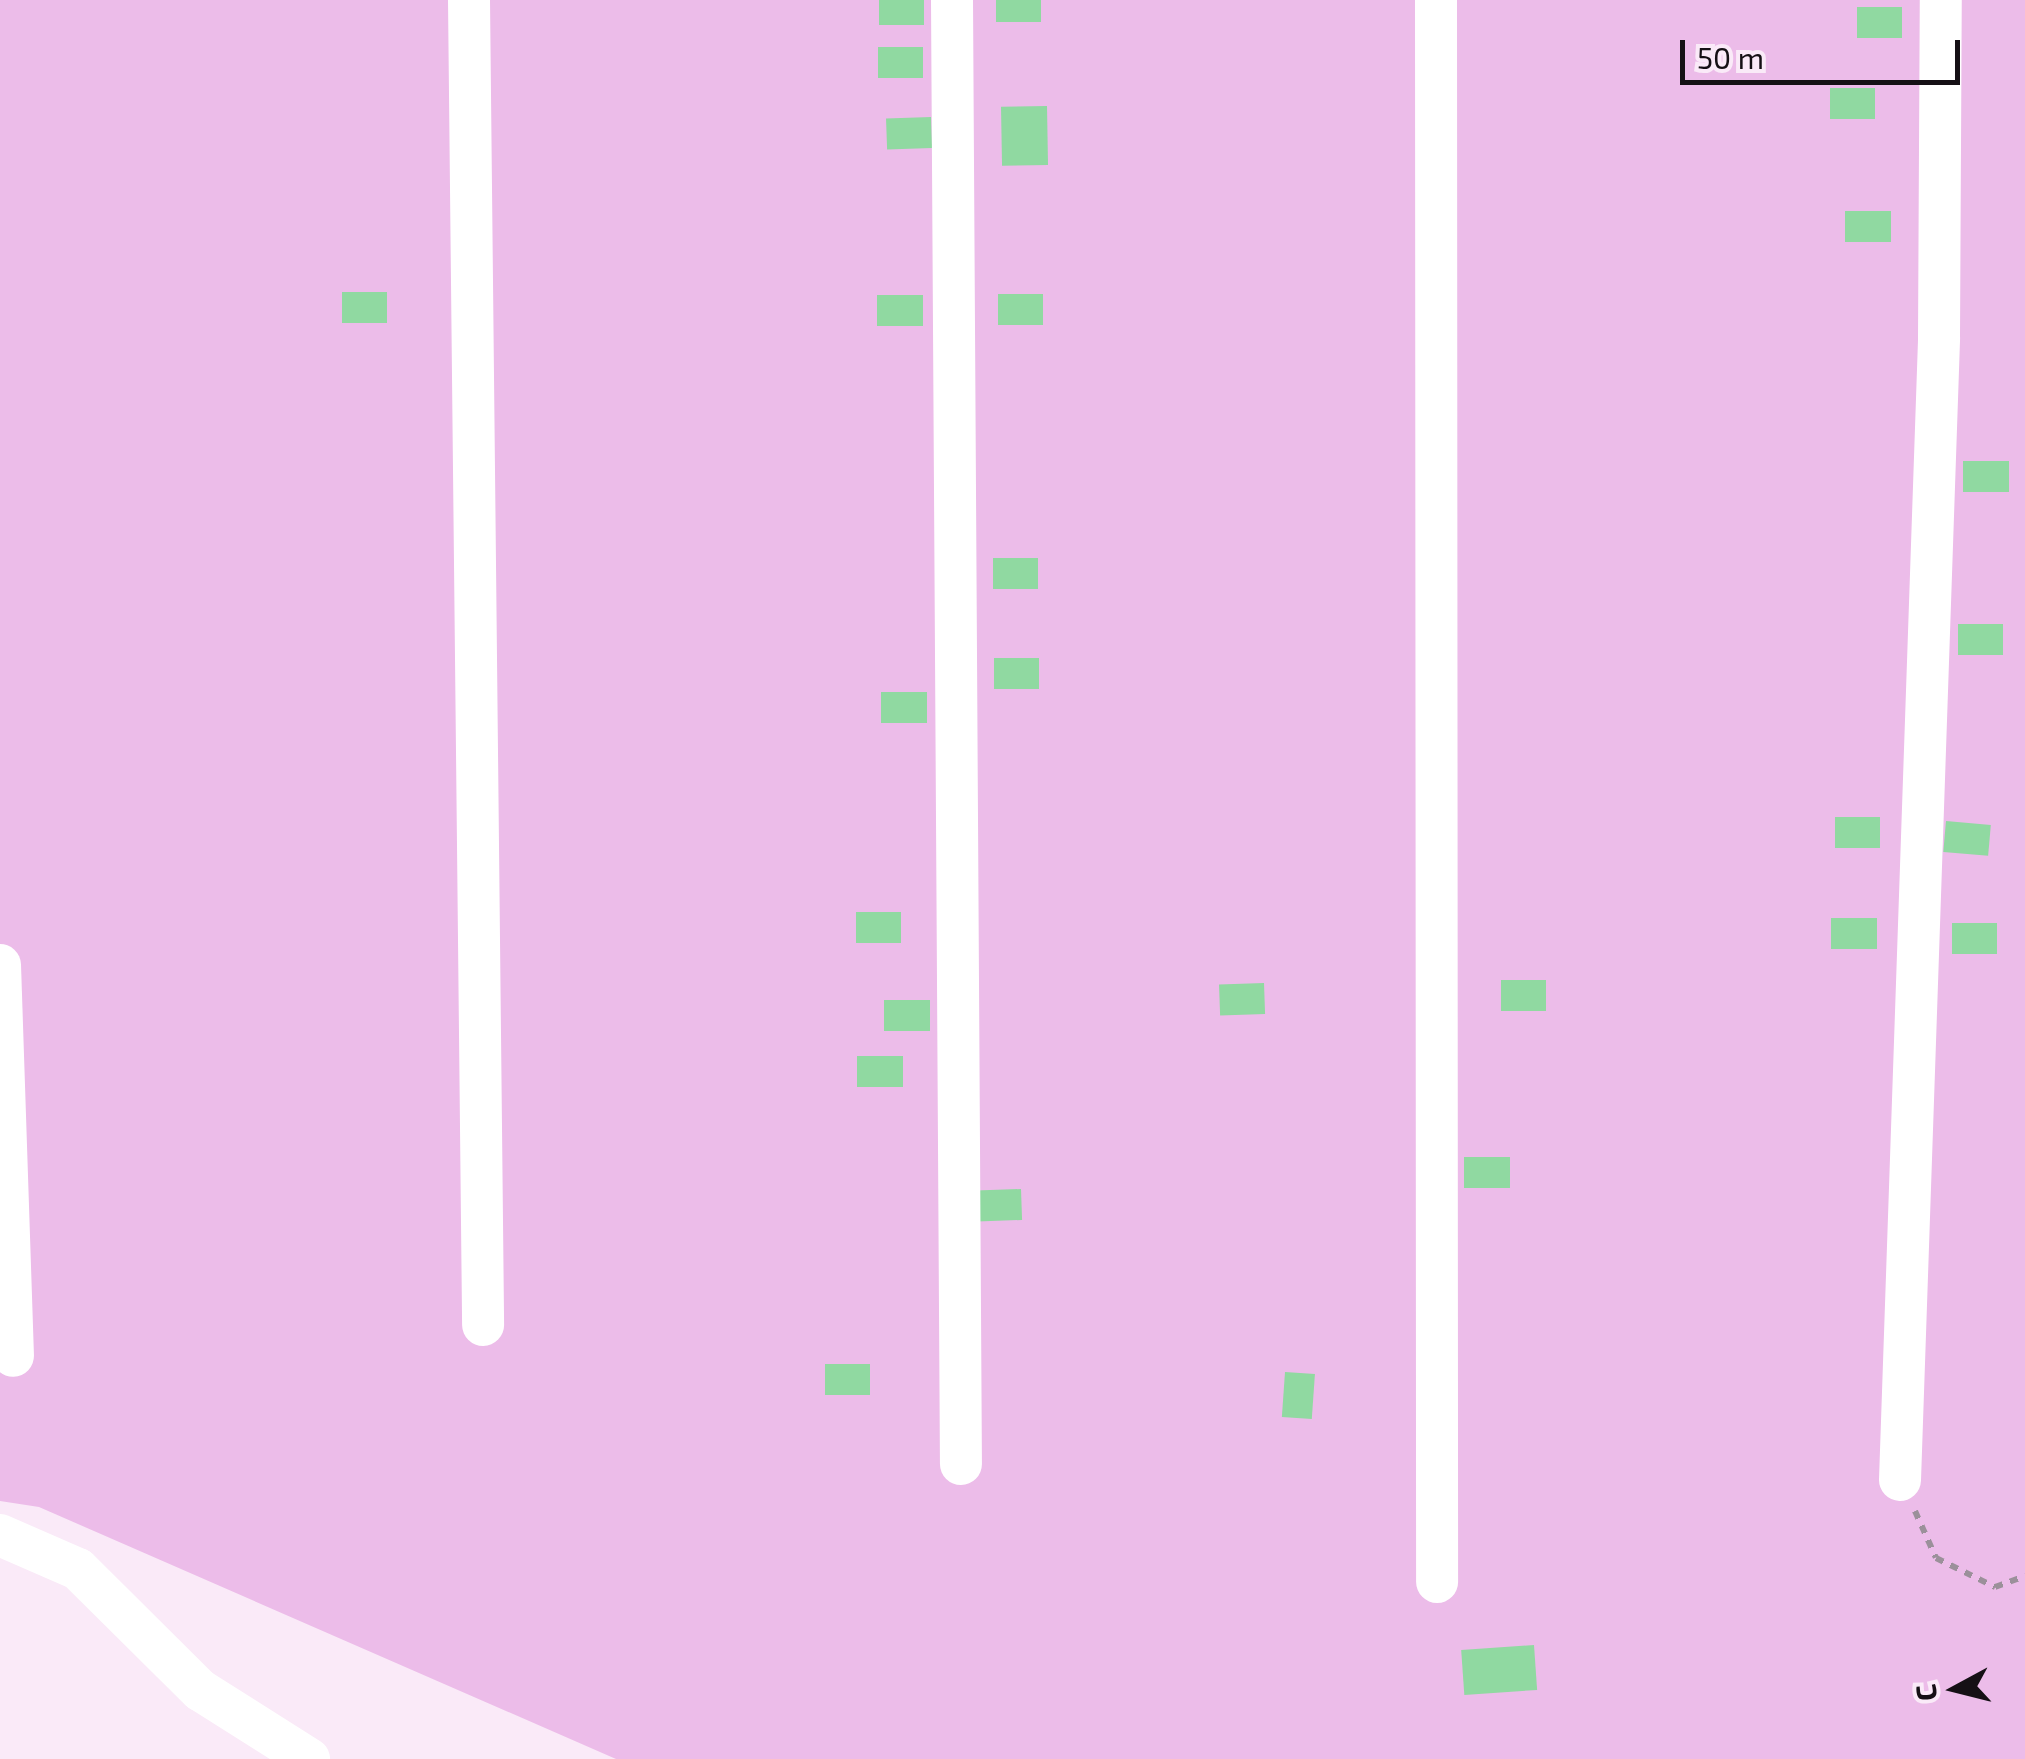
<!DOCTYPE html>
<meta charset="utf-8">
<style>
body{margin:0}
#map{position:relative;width:2025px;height:1759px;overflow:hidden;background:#faeaf8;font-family:"Exo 2",sans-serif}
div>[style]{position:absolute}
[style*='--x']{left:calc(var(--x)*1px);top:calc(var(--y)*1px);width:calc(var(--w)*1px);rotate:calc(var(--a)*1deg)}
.green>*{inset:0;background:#ecbce9}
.building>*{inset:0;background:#90d9a1;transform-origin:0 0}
.path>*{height:6px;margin-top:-3px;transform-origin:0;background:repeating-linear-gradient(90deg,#9b909a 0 8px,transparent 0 16px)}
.minor>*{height:42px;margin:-21px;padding:0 21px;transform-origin:21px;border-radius:21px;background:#fff}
span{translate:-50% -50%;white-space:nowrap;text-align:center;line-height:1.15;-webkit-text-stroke:8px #faeaf8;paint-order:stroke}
.north{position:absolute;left:1905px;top:1639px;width:100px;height:100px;-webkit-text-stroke:8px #faeaf8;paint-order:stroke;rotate:263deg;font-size:28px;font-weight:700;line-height:40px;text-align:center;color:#151015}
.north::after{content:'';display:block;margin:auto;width:35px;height:45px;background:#151015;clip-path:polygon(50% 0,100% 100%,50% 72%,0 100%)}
.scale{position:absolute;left:1680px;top:40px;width:280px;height:45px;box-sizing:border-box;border:5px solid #151015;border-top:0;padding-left:12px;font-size:30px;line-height:35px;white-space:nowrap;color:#151015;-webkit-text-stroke:8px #faeaf8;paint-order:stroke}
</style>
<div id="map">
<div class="green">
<div style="clip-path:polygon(0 0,2025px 0,2025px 1759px,616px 1759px,39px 1507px,0 1501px)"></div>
</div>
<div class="building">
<div style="left:879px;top:0;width:45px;height:25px"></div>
<div style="left:996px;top:0;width:45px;height:22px"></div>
<div style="left:1857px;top:7px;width:45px;height:31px"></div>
<div style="left:878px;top:47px;width:45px;height:31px"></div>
<div style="left:1875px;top:88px;width:31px;height:45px;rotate:90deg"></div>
<div style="left:1047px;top:106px;width:59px;height:46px;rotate:89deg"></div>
<div style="left:931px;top:117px;width:31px;height:45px;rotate:88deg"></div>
<div style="left:1845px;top:211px;width:46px;height:31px"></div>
<div style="left:342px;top:292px;width:45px;height:31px"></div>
<div style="left:998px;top:294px;width:45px;height:31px"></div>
<div style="left:877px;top:295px;width:46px;height:31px"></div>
<div style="left:2009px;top:461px;width:31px;height:46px;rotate:90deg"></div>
<div style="left:993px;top:558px;width:45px;height:31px"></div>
<div style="left:1958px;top:624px;width:45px;height:31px"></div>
<div style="left:1039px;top:658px;width:31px;height:45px;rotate:90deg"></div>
<div style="left:881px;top:692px;width:46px;height:31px"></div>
<div style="left:1880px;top:817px;width:31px;height:45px;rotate:90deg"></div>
<div style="left:1946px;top:821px;width:45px;height:31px;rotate:5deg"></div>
<div style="left:901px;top:912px;width:31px;height:45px;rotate:90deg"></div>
<div style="left:1831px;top:918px;width:46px;height:31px"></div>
<div style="left:1997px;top:923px;width:31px;height:45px;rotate:90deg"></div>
<div style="left:1546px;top:980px;width:31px;height:45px;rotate:90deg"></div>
<div style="left:1264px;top:983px;width:31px;height:45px;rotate:88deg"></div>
<div style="left:884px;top:1000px;width:46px;height:31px"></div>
<div style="left:857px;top:1056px;width:46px;height:31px"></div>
<div style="left:1464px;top:1157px;width:46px;height:31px"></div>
<div style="left:1021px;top:1189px;width:31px;height:45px;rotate:88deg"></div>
<div style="left:825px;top:1364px;width:45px;height:31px"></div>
<div style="left:1285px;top:1372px;width:30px;height:45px;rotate:4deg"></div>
<div style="left:1534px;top:1645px;width:45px;height:73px;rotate:86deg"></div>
</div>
<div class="path">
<div style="--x:1915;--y:1511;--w:51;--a:65.9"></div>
<div style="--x:1936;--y:1558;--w:66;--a:26.2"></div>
<div style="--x:1995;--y:1587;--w:32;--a:-20"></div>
</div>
<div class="minor">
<div style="--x:469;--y:0;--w:1325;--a:89.39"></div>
<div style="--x:952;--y:0;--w:1464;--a:89.65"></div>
<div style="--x:1436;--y:0;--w:1582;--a:89.96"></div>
<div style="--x:0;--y:965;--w:391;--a:88.1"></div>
<div style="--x:1900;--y:1480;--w:1143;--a:-88.04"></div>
<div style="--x:1939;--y:338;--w:338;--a:-89.7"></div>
<div style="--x:0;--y:1535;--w:85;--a:23.6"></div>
<div style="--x:78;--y:1569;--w:172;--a:44.8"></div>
<div style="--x:200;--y:1690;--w:129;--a:32.3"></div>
</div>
<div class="north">С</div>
<div class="scale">50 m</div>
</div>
